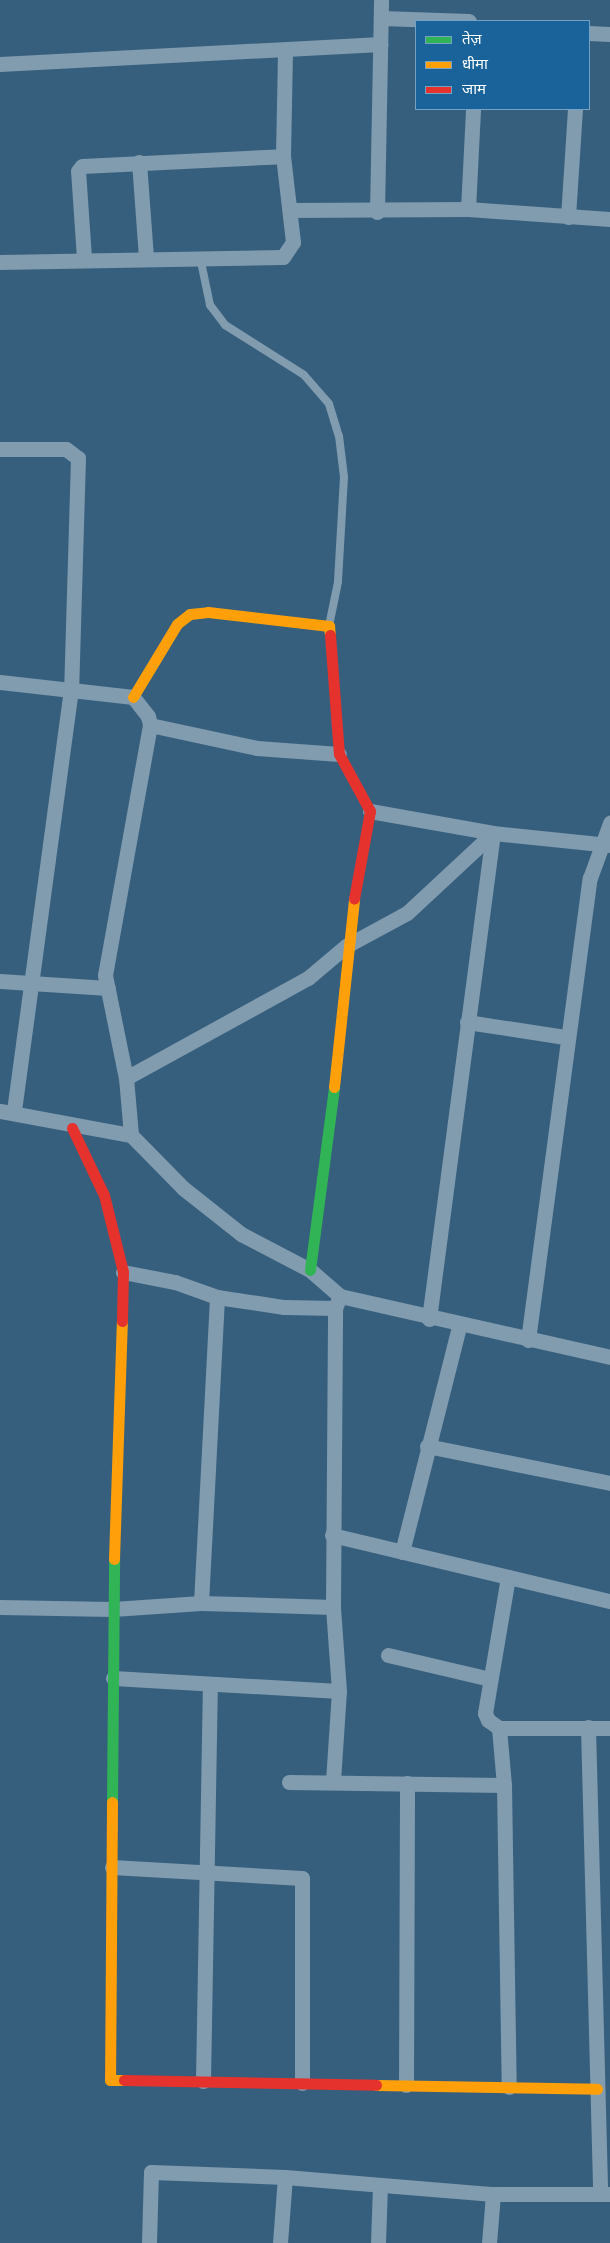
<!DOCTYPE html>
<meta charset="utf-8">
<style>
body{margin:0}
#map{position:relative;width:610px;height:2243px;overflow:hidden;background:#365f7d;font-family:"Fira Sans","Noto Sans Devanagari",sans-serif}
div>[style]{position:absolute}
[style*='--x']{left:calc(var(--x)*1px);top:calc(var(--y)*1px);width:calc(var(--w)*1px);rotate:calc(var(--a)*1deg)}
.lane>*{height:8px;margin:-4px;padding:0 4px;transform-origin:4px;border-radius:4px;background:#819baf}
.street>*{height:15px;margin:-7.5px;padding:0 7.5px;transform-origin:7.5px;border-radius:7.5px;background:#819baf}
.fast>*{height:11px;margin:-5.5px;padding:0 5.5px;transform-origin:5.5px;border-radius:5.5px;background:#30b455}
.slow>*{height:11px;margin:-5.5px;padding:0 5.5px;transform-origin:5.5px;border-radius:5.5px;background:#ff9f0a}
.jam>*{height:11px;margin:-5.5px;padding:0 5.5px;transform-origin:5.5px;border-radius:5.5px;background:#e5322d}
span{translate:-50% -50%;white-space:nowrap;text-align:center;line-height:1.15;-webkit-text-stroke:4px #19639a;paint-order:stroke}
.legend{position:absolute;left:415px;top:20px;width:175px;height:90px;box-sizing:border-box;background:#19639a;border:1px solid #75a1c2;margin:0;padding:6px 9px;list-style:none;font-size:15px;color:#fff}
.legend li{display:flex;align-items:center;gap:10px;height:25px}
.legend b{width:25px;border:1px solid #75a1c2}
</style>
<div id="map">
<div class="lane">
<div style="--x:200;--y:257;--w:49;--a:78.2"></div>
<div style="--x:210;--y:305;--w:25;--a:53"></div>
<div style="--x:225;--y:325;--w:93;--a:32.3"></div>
<div style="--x:304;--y:375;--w:38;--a:49"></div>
<div style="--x:329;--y:404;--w:34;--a:73"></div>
<div style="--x:339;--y:436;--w:41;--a:83"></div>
<div style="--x:344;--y:477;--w:105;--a:93.3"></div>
<div style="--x:338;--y:582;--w:45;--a:101.6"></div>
</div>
<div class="street">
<div style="--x:381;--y:18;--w:88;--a:2"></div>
<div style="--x:589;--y:33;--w:21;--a:3"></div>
<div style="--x:0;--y:64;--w:381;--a:-3"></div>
<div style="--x:139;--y:162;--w:95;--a:85.8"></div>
<div style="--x:468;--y:209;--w:100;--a:-87.1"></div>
<div style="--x:290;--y:210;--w:178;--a:-0.3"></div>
<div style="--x:468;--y:209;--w:142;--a:4"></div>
<div style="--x:377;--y:212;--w:212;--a:-88.9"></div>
<div style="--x:568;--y:217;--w:108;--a:-86.3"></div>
<div style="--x:84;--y:258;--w:87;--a:-93.9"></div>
<div style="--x:78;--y:171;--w:6;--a:-51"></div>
<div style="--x:82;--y:166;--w:201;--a:-2.8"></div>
<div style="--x:0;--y:262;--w:283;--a:-1"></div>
<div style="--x:283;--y:257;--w:18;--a:-56"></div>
<div style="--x:293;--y:242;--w:87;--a:-96.6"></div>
<div style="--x:283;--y:156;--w:105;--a:-88.9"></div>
<div style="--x:0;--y:449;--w:66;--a:0"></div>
<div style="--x:66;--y:449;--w:15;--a:37"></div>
<div style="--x:78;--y:458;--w:231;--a:91.7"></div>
<div style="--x:71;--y:689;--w:428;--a:97.7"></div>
<div style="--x:0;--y:682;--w:134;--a:6.4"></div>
<div style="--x:133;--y:697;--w:24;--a:52"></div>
<div style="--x:148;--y:716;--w:9;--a:77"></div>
<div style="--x:150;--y:725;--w:254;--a:100.2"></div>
<div style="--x:105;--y:975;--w:105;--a:78.5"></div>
<div style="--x:150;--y:725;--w:109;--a:12.1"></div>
<div style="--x:257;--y:748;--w:82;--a:4.2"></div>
<div style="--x:370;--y:811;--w:125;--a:10.1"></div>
<div style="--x:493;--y:833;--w:118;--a:5.9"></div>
<div style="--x:0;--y:981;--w:108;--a:3.7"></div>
<div style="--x:467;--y:1022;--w:99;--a:8.7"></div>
<div style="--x:0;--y:1111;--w:133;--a:10.4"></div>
<div style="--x:131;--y:1135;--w:74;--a:45.5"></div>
<div style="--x:183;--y:1188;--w:74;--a:38.4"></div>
<div style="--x:241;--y:1234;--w:78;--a:27.6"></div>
<div style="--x:310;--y:1270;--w:40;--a:41"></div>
<div style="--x:340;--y:1296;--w:277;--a:12.7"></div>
<div style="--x:131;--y:1135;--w:57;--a:-95"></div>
<div style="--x:126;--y:1078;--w:208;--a:-28.8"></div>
<div style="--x:308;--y:978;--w:50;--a:-40.1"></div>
<div style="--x:346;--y:946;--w:69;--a:-28.4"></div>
<div style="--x:407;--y:913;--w:117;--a:-42.9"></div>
<div style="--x:123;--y:1272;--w:53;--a:10.9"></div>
<div style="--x:175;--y:1282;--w:45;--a:19.7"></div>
<div style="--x:217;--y:1297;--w:68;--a:8.5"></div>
<div style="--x:284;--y:1307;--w:51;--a:1.1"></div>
<div style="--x:429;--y:1319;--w:490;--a:-82.5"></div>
<div style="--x:528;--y:1340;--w:466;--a:-82.4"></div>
<div style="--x:590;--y:878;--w:59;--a:-70"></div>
<div style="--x:427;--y:1446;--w:187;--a:11.4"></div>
<div style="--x:332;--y:1535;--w:286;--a:13.4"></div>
<div style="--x:402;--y:1552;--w:233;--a:-75.8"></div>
<div style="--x:508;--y:1577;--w:138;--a:99.6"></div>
<div style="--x:485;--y:1713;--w:8;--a:67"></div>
<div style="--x:488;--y:1720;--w:14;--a:36"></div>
<div style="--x:499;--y:1728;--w:111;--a:0"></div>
<div style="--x:201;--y:1603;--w:306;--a:-87"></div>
<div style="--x:0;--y:1607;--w:113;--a:1"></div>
<div style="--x:113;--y:1609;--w:88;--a:-3.9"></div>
<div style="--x:201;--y:1603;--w:132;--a:1.7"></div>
<div style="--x:388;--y:1655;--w:105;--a:13.2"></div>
<div style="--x:113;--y:1678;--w:226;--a:3.3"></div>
<div style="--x:588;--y:1727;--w:467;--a:88.5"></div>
<div style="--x:499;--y:1728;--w:57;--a:85"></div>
<div style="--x:504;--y:1785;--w:302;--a:89.1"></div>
<div style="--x:333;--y:1781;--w:90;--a:-86.2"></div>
<div style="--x:339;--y:1691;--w:84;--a:-94.1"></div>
<div style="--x:333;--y:1607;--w:299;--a:-89.6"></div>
<div style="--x:335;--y:1308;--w:13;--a:-67"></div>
<div style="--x:289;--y:1782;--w:215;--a:0.8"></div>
<div style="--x:112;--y:1867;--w:190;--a:3.3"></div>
<div style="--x:302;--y:1878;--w:205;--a:90"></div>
<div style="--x:203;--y:2081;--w:397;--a:-89"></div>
<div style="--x:406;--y:2085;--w:302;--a:-89.8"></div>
<div style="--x:149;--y:2243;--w:71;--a:-88.4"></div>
<div style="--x:151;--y:2172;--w:134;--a:2.1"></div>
<div style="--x:285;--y:2177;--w:209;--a:4.7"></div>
<div style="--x:493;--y:2194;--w:117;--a:0"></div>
<div style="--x:280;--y:2243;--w:66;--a:-85.7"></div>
<div style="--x:378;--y:2243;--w:58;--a:-88"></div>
<div style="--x:489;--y:2243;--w:49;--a:-85.3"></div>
</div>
<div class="fast">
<div style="--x:310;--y:1270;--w:185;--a:-82.5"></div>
<div style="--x:112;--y:1802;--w:243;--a:-89.5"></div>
</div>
<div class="slow">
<div style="--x:133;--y:697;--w:85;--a:-58.9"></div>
<div style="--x:177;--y:624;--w:16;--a:-38"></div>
<div style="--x:190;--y:614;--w:18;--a:-6"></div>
<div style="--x:208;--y:612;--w:122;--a:6.6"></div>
<div style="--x:329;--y:626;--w:9;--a:84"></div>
<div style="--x:334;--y:1087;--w:189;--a:-83.9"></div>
<div style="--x:114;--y:1559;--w:238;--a:-88.1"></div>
<div style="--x:112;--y:1802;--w:278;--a:90.4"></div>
<div style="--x:110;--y:2080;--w:14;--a:0"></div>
<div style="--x:376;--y:2085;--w:221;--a:1"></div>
</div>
<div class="jam">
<div style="--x:330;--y:635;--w:119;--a:85.7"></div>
<div style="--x:339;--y:754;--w:65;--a:61.5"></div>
<div style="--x:370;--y:811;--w:89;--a:100.3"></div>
<div style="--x:72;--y:1128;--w:74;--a:64.5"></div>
<div style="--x:104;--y:1195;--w:79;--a:76.1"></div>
<div style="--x:123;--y:1272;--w:49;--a:91.2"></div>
<div style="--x:124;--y:2080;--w:252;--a:1.1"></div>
</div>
<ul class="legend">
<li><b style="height:6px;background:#30b455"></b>तेज़</li>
<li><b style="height:6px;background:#ff9f0a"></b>धीमा</li>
<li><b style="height:6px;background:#e5322d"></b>जाम</li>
</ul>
</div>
